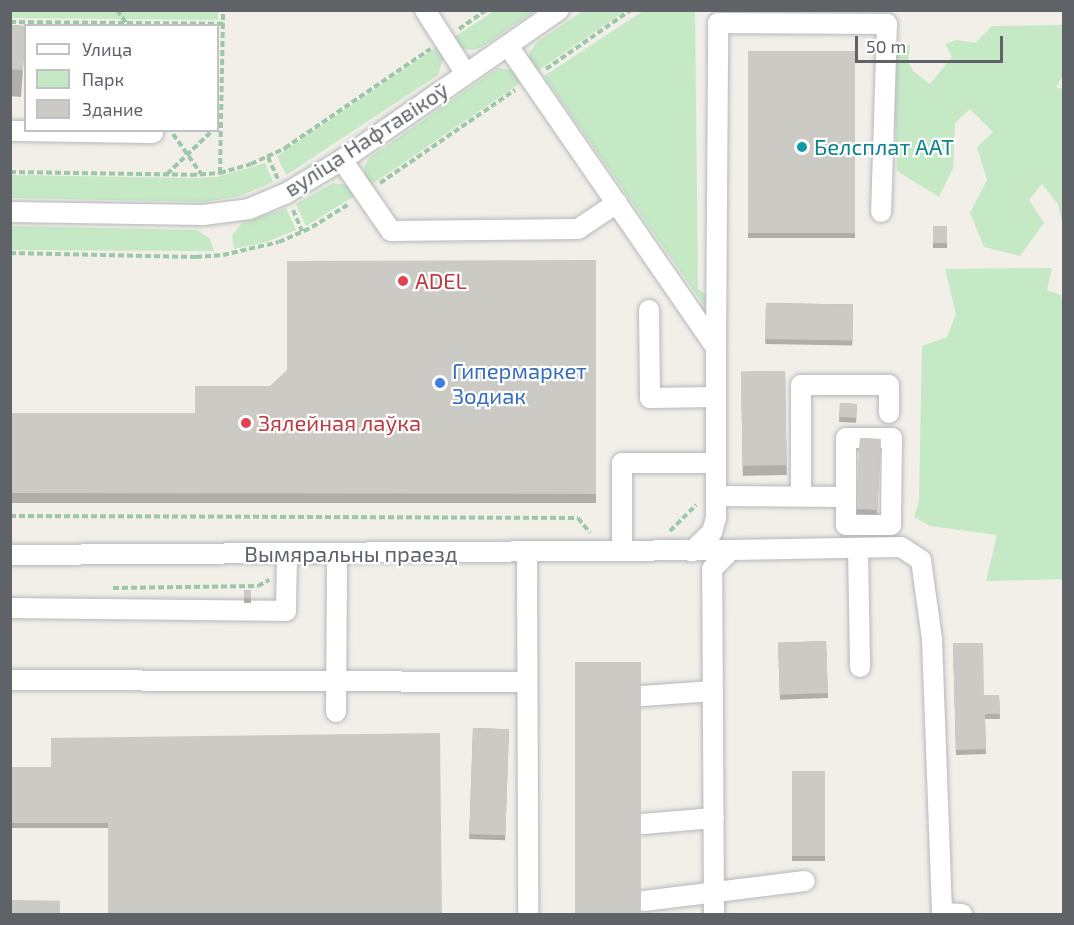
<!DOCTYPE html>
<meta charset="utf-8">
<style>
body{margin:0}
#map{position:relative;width:1074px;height:925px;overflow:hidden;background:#f1efe8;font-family:"Exo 2",sans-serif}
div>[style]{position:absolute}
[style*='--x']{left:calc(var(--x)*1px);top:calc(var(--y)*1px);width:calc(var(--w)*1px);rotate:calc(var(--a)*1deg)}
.green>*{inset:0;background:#c5e8c5}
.path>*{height:4px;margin-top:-2px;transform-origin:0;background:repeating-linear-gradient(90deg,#9cc7a9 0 6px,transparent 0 9px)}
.roads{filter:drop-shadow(0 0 2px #b5b8bc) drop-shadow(0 0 2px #b5b8bc)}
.minor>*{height:20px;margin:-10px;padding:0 10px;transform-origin:10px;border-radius:10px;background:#fff}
.wall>*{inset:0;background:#afaea9;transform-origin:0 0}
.building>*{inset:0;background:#cccac5;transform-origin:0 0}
.dots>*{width:16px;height:16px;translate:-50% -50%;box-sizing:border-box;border:3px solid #fff;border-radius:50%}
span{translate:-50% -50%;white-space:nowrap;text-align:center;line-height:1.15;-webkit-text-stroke:4.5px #fff;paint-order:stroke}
.street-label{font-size:22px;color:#5f6368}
.culture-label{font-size:22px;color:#0d838f}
.left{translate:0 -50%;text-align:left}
.health-label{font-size:22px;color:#be3a42}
.shop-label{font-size:22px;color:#366cbe}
.frame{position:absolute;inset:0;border:12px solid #5f6368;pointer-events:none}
.legend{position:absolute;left:24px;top:24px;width:195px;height:108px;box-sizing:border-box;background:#fff;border:2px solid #bfc1c3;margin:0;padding:8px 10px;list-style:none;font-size:18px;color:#5f6368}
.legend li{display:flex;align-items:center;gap:12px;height:30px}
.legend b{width:30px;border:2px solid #bfc1c3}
.scale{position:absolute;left:855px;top:36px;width:148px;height:27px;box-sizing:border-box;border:3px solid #5f6368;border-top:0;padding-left:8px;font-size:18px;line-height:21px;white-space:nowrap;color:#5f6368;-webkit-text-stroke:4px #fff;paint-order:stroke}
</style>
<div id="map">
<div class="green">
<div style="clip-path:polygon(11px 10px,218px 10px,218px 20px,11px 18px)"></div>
<div style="clip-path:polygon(494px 11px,535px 11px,482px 47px,473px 50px,461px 49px,450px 40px)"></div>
<div style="clip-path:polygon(583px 11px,625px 11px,536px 72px,529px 62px,530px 52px,537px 42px)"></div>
<div style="clip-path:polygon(643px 11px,695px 11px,698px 289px,708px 296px,705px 307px,544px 76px)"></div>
<div style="clip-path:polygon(1063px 25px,1063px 76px,1056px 87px,1063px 89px,1063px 225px,1058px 204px,1042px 184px,1029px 200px,1044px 223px,1020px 256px,984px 247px,970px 213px,987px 180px,977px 147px,993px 132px,970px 109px,955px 123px,953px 168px,939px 197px,897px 171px,893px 45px,910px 45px,908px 62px,914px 72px,930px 84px,952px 57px,945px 44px,956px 40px,975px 43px,992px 26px)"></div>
<div style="clip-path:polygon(440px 45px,444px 56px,438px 75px,286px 175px,277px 156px)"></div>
<div style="clip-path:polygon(498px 68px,512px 70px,523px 81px,371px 185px,365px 177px,364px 167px,369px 158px)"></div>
<div style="clip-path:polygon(265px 163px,273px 182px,240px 196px,204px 202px,11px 198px,11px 175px,192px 178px,217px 177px)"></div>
<div style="clip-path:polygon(333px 183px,347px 185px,356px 195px,306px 226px,296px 204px)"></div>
<div style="clip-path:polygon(286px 208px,296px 230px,266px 242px,234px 249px,232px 235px,242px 223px)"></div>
<div style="clip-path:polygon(11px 226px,197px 230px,210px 239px,214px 251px,11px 250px)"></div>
<div style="clip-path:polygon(1052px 268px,1047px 290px,1061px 295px,1064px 315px,1063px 579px,986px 581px,997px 535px,930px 526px,914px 517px,919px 501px,922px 346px,947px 337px,956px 314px,945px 269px)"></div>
</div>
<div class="path">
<div style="--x:117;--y:10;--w:16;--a:55"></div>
<div style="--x:10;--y:22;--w:213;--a:0.5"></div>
<div style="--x:459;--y:29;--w:33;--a:-35"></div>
<div style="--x:546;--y:69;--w:103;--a:-34.8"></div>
<div style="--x:173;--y:134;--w:50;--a:54.7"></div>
<div style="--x:268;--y:157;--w:24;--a:66"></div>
<div style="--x:10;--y:172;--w:181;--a:0.9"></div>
<div style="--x:191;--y:175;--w:29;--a:-4"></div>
<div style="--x:220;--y:173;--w:32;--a:-16"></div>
<div style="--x:251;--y:164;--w:38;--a:-25"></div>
<div style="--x:285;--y:148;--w:176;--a:-34.3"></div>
<div style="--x:220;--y:173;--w:163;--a:-88.9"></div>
<div style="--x:167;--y:174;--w:64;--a:-43.7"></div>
<div style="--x:380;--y:183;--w:164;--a:-34.6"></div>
<div style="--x:293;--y:210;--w:23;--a:67"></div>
<div style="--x:10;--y:253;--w:186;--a:1.2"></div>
<div style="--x:196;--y:257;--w:27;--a:-4"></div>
<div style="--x:223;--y:255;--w:57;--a:-13.1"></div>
<div style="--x:279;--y:242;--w:36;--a:-24"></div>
<div style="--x:312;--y:227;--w:44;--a:-31.9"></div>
<div style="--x:10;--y:516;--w:568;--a:0.2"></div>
<div style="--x:578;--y:518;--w:19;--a:51"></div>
<div style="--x:670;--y:531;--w:37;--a:-45"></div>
<div style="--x:113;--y:588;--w:145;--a:-0.8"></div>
<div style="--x:258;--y:586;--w:13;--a:-29"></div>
</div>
<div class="roads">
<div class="minor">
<div style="--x:425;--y:10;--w:76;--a:57.4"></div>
<div style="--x:508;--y:46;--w:366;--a:55.4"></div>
<div style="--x:716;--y:347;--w:171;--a:90"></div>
<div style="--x:716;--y:518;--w:15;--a:106"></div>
<div style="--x:712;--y:532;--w:28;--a:136"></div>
<div style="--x:10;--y:131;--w:143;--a:0.8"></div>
<div style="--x:342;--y:160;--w:86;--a:55.4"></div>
<div style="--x:391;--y:231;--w:187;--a:-0.6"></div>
<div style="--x:578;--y:229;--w:47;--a:-33.7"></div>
<div style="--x:10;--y:212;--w:193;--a:0.9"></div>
<div style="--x:203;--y:215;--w:46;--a:-7.4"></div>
<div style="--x:249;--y:209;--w:39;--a:-23"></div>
<div style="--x:285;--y:194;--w:66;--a:-30.8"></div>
<div style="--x:342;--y:160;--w:264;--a:-34.7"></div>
<div style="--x:649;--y:310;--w:88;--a:89.3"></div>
<div style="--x:650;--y:398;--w:66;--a:-0.9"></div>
<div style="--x:716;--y:347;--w:324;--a:-89.6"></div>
<div style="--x:718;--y:23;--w:169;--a:0.3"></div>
<div style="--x:887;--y:24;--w:188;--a:91.8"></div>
<div style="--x:846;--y:438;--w:46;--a:0"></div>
<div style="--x:892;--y:438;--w:87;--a:90.7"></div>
<div style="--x:891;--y:525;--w:45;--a:180"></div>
<div style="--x:846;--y:525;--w:87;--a:-90"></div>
<div style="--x:716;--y:496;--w:130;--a:0.4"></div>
<div style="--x:801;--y:496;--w:111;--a:-90"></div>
<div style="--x:801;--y:385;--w:88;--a:0"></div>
<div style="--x:889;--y:385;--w:28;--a:90"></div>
<div style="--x:858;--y:548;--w:119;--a:89"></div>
<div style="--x:622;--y:551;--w:88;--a:-90"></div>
<div style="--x:622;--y:463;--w:94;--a:0"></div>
<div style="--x:527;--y:552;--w:362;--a:89.8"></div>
<div style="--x:10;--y:555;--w:721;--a:-0.4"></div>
<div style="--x:10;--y:608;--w:276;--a:0.6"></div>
<div style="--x:286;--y:611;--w:57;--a:-89"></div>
<div style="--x:287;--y:554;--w:3;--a:180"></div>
<div style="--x:10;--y:680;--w:516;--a:0.22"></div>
<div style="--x:642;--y:696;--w:71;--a:-4"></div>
<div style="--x:336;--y:712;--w:158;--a:-89.6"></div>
<div style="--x:643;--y:824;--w:71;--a:-4.8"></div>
<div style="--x:644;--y:901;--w:162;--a:-7.1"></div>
<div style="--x:714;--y:914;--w:345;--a:-90.3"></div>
<div style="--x:712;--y:569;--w:27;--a:-45"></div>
<div style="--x:731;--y:550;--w:170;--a:-1"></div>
<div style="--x:901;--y:547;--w:24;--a:33"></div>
<div style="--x:921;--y:560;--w:80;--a:82.1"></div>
<div style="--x:932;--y:639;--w:274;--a:87.9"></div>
<div style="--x:942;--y:913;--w:20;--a:3"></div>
</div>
</div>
<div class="wall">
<div style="left:10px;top:25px;width:16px;height:71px;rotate:4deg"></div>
<div style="left:748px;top:51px;width:107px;height:187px"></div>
<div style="left:933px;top:226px;width:14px;height:22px"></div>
<div style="clip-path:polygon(596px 260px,596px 503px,10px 503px,10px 413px,195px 413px,270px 386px)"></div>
<div style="left:766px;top:303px;width:87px;height:41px;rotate:1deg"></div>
<div style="left:785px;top:371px;width:104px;height:44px;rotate:89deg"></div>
<div style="left:840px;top:403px;width:17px;height:19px;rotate:3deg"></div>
<div style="left:860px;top:438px;width:21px;height:76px;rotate:3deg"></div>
<div style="left:244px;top:590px;width:7px;height:13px"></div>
<div style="left:826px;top:641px;width:57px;height:48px;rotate:88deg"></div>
<div style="clip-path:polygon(953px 643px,984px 695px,999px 695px,1000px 719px,985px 719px,986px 754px,956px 755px)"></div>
<div style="left:473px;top:728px;width:36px;height:111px;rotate:2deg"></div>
<div style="clip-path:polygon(440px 733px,108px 828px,10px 828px,10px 767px,51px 767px)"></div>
<div style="left:792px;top:771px;width:33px;height:90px"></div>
</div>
<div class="building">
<div style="left:10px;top:25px;width:16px;height:44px;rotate:4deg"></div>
<div style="left:748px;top:51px;width:107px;height:182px"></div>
<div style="left:933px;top:226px;width:14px;height:17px"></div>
<div style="clip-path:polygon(596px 260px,596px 494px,10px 493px,10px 413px,195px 413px,195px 386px,270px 386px,287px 370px,287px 261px)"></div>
<div style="left:766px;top:303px;width:87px;height:36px;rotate:1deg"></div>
<div style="left:785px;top:371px;width:94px;height:44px;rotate:89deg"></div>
<div style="left:840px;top:403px;width:17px;height:14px;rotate:3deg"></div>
<div style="left:860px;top:438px;width:21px;height:71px;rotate:3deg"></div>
<div style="left:244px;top:590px;width:7px;height:8px"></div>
<div style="left:826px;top:641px;width:52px;height:48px;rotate:88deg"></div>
<div style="clip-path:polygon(953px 643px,983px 643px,984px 695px,999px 695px,1000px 714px,985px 714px,986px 749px,956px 750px)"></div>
<div style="left:575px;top:662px;width:66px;height:253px"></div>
<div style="left:473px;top:728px;width:36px;height:106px;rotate:2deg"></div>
<div style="clip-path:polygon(440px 733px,442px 915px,108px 915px,108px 823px,10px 823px,10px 767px,51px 767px,51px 738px)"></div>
<div style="left:792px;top:771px;width:33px;height:85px"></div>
<div style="left:10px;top:900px;width:50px;height:15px;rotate:1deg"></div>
</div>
<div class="dots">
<div style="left:802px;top:147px;background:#0f9aa8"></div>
<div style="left:403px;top:281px;background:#e0444e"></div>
<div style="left:440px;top:383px;background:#3f7fe0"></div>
<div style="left:246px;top:423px;background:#e0444e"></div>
</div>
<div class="street-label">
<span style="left:366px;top:139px;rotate:-33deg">вуліца Нафтавікоў</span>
<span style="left:351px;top:554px">Вымяральны праезд</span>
</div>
<div class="culture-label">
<span class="left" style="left:814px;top:147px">Белсплат ААТ</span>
</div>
<div class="health-label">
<span class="left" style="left:415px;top:281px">ADEL</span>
<span class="left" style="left:258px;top:423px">Зялейная лаўка</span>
</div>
<div class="shop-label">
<span class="left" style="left:452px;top:383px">Гипермаркет<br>Зодиак</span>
</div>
<div class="frame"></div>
<ul class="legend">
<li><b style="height:8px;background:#fff"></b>Улица</li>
<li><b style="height:16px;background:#c5e8c5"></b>Парк</li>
<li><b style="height:16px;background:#cccac5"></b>Здание</li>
</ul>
<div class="scale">50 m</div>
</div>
